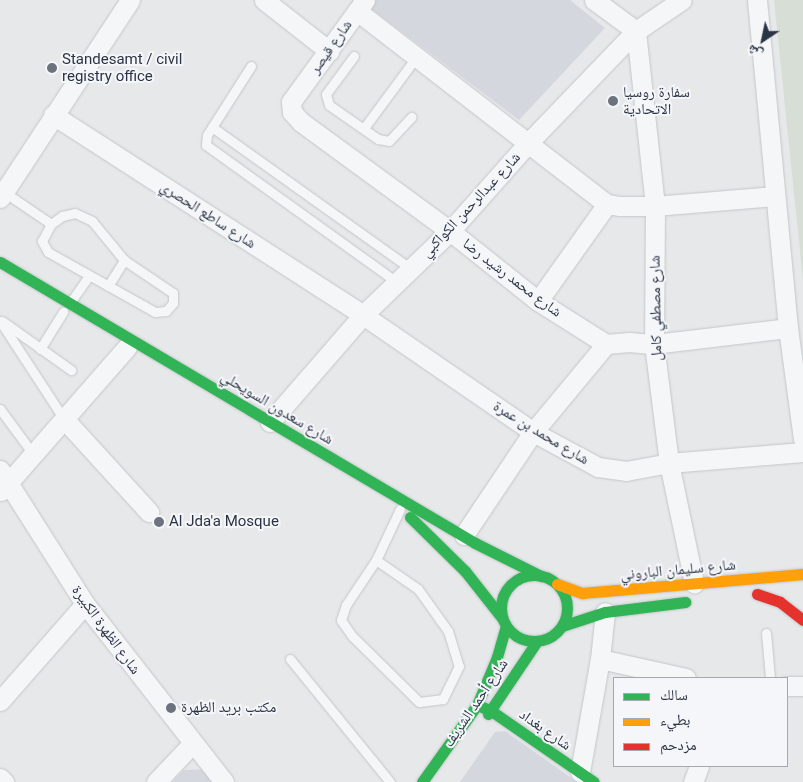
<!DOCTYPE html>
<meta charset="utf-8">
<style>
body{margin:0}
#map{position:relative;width:803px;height:782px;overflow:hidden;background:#e6e8ea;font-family:Roboto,"Noto Naskh Arabic",sans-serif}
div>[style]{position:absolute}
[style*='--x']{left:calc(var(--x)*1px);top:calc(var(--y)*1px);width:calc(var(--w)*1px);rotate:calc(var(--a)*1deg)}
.built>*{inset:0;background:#d4d7dd}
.green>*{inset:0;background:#d6ded6}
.roads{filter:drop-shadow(0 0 1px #c4c6c8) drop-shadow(0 0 1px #c4c6c8)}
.lane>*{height:9px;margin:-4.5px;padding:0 4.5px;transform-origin:4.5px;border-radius:4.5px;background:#f5f6f7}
.street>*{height:19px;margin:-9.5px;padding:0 9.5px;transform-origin:9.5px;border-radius:9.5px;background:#f5f6f7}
.fast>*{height:11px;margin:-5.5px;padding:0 5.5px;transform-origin:5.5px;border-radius:5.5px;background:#30b455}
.fast>.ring{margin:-5.5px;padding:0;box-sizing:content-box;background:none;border:11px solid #30b455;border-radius:50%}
.slow>*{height:11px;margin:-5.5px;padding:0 5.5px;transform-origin:5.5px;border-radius:5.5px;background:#ff9f0a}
.jam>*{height:11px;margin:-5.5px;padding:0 5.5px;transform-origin:5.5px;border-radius:5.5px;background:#e5322d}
.dots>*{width:14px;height:14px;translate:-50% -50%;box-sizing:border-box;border:2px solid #f4f6f9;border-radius:50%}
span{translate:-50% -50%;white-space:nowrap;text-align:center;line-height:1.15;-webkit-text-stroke:4px #f4f6f9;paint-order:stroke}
.street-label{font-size:15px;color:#2b3445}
.poi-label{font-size:15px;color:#2b3445}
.left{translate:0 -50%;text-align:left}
.legend{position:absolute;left:613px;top:677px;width:175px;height:90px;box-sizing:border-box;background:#f4f6f9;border:1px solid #a4a8b1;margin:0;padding:6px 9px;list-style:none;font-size:15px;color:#2b3445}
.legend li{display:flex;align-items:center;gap:10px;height:25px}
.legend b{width:25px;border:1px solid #a4a8b1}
.north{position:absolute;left:738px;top:15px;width:50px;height:50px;-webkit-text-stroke:4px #f4f6f9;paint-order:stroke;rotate:214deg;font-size:14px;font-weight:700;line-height:20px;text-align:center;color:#2b3445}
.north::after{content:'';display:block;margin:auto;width:18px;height:22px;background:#2b3445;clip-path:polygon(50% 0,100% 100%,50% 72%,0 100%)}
</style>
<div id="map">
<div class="built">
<div style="clip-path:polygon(374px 0,570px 0,605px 28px,519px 120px,369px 7px)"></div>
<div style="clip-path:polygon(505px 731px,577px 782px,460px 782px,495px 732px)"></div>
<div style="clip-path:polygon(208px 769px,217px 782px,172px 782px,184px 770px)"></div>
</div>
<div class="green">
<div style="clip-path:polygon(774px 0,803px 0,803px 280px)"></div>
</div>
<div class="roads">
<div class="lane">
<div style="--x:354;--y:56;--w:47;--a:126.4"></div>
<div style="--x:326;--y:94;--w:11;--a:75"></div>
<div style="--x:329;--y:105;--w:60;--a:34.8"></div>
<div style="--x:378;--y:139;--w:11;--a:10"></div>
<div style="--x:389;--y:141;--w:33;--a:-47"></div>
<div style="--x:251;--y:66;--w:82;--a:122.5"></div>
<div style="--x:207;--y:135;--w:10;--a:96"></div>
<div style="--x:206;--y:145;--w:235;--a:35.7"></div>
<div style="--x:212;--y:127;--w:244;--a:35.5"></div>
<div style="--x:364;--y:128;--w:89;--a:-53.6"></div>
<div style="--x:4;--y:192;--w:57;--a:34.2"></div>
<div style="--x:75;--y:213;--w:19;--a:25"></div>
<div style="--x:92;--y:221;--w:50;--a:50.6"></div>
<div style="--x:124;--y:260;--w:59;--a:34"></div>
<div style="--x:173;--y:293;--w:10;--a:90"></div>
<div style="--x:173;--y:303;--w:11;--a:131"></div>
<div style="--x:166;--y:311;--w:11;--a:175"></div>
<div style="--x:155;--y:312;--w:123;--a:-150.7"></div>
<div style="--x:48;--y:252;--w:13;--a:-119"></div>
<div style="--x:42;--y:241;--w:19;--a:-62"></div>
<div style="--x:51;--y:224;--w:14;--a:-36"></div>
<div style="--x:62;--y:216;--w:13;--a:-13"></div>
<div style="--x:108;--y:286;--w:31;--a:-58"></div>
<div style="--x:72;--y:300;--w:29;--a:-55"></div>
<div style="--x:0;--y:321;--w:117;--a:56.9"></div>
<div style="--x:2;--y:321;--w:85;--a:35.4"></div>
<div style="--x:40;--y:349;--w:44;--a:-58.1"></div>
<div style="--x:0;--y:409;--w:56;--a:53.7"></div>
<div style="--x:376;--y:560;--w:51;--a:34.6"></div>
<div style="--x:418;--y:589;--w:52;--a:54.5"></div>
<div style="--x:448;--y:631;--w:37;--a:73"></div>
<div style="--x:459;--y:666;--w:37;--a:116"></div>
<div style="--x:443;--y:699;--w:24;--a:173"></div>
<div style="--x:419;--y:702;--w:94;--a:-135.4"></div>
<div style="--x:352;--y:636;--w:19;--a:-125"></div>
<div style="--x:341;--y:620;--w:16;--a:-72"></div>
<div style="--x:346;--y:605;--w:54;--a:-56.3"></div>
<div style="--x:376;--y:560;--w:56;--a:-64.8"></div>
<div style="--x:766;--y:633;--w:45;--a:84.9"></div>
<div style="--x:290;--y:659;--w:159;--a:50.9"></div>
</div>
<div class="street">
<div style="--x:264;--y:0;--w:83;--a:38.1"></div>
<div style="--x:365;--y:0;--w:126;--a:126"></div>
<div style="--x:291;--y:102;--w:10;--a:84"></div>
<div style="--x:292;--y:112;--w:13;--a:48"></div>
<div style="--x:301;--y:122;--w:185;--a:36.2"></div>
<div style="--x:450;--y:231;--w:112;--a:38.5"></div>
<div style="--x:538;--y:301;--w:80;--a:32.3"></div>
<div style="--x:606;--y:344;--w:23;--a:-5"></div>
<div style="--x:629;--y:342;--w:25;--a:5"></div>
<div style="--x:654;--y:344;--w:135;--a:-6.8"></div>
<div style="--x:594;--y:0;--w:52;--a:36.4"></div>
<div style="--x:636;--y:31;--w:176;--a:83.8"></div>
<div style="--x:655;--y:206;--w:138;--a:90.4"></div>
<div style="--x:654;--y:344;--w:120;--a:82.8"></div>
<div style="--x:669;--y:463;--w:123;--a:78.2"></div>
<div style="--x:757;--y:0;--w:329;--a:84.6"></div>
<div style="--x:788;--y:328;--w:112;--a:82.3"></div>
<div style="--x:357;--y:11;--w:316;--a:37.7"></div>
<div style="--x:607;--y:204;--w:12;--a:9"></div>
<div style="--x:619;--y:206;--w:36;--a:0"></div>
<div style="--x:655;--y:206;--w:120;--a:-4.8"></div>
<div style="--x:53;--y:115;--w:369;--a:32.8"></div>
<div style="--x:363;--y:315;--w:206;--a:34.5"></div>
<div style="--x:533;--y:432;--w:74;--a:28.3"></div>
<div style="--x:598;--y:467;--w:28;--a:8"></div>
<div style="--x:626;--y:471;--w:44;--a:-10.5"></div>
<div style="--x:669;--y:463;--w:134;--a:-4.7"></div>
<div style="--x:0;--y:198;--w:237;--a:-56.7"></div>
<div style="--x:538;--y:301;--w:119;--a:-54.6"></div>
<div style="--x:65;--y:420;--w:125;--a:47.6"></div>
<div style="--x:270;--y:422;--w:142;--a:-49"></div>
<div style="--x:363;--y:315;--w:121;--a:-44"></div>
<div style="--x:450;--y:231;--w:119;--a:-48.4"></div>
<div style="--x:529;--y:142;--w:154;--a:-46.1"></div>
<div style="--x:636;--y:31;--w:55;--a:-34"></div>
<div style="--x:0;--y:470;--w:159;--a:57.6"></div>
<div style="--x:85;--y:604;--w:226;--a:52"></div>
<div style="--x:1;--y:491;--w:191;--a:-48.8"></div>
<div style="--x:464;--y:535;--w:124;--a:-56.2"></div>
<div style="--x:533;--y:432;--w:114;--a:-50.3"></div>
<div style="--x:600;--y:659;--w:88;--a:12.5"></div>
<div style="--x:787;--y:686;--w:16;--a:0"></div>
<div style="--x:0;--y:701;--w:129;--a:-48.8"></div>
<div style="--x:580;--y:772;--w:115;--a:-80"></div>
<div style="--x:600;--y:659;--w:47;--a:-83.9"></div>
<div style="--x:0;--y:778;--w:6;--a:45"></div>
<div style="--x:156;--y:782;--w:52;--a:-46.5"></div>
<div style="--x:693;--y:782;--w:17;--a:-69"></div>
</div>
<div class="fast">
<div style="--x:0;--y:262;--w:552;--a:30.61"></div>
<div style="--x:475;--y:543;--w:74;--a:26.6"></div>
<div style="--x:410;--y:517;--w:77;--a:44.5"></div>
<div style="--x:465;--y:571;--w:60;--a:51.8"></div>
<div class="ring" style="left:501px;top:575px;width:55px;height:55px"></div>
<div style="--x:562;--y:626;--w:45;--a:-18"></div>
<div style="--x:605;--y:612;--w:81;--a:-7.1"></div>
<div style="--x:477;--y:705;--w:14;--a:21"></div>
<div style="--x:490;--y:710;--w:126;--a:34.7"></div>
<div style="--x:488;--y:714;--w:88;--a:-56.1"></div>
<div style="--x:422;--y:782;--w:95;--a:-54.5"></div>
<div style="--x:477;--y:705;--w:52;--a:-67.4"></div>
<div style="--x:497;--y:657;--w:32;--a:-74"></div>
</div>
<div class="slow">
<div style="--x:557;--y:584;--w:27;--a:20"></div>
<div style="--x:582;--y:593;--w:222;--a:-4.9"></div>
</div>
<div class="jam">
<div style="--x:757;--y:594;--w:24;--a:19"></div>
<div style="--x:780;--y:602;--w:29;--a:38"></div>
</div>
</div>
<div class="dots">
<div style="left:52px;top:68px;background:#6c737f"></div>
<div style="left:613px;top:101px;background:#6c737f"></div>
<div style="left:159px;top:522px;background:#6c737f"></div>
<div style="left:171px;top:708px;background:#6c737f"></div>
</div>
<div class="street-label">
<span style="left:331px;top:47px;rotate:-55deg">شارع قيصر</span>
<span style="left:471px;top:205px;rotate:-47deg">شارع عبدالرحمن الكواكبي</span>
<span style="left:208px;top:215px;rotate:33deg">شارع ساطع الحصري</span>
<span style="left:512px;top:278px;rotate:37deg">شارع محمد رشيد رضا</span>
<span style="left:656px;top:308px;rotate:-91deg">شارع مصطفي كامل</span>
<span style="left:277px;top:408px;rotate:31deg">شارع سعدون السويحلي</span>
<span style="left:541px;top:433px;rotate:31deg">شارع محمد بن عمرة</span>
<span style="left:678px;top:570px;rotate:-5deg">شارع سليمان الباروني</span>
<span style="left:106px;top:630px;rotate:54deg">شارع الظهرة الكبيرة</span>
<span style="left:476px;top:703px;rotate:-56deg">شارع أحمد الشريف</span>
<span style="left:545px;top:730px;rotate:35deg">شارع بغداد</span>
</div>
<div class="poi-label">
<span class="left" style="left:62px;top:68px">Standesamt / civil<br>registry office</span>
<span class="left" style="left:623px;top:101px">سفارة روسيا<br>الاتحادية</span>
<span class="left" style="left:169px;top:522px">Al Jda'a Mosque</span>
<span class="left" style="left:181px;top:708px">مكتب بريد الظهرة</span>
</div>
<ul class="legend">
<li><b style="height:6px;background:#30b455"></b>سالك</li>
<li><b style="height:6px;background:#ff9f0a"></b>بطيء</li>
<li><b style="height:6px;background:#e5322d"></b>مزدحم</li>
</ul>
<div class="north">ش</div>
</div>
